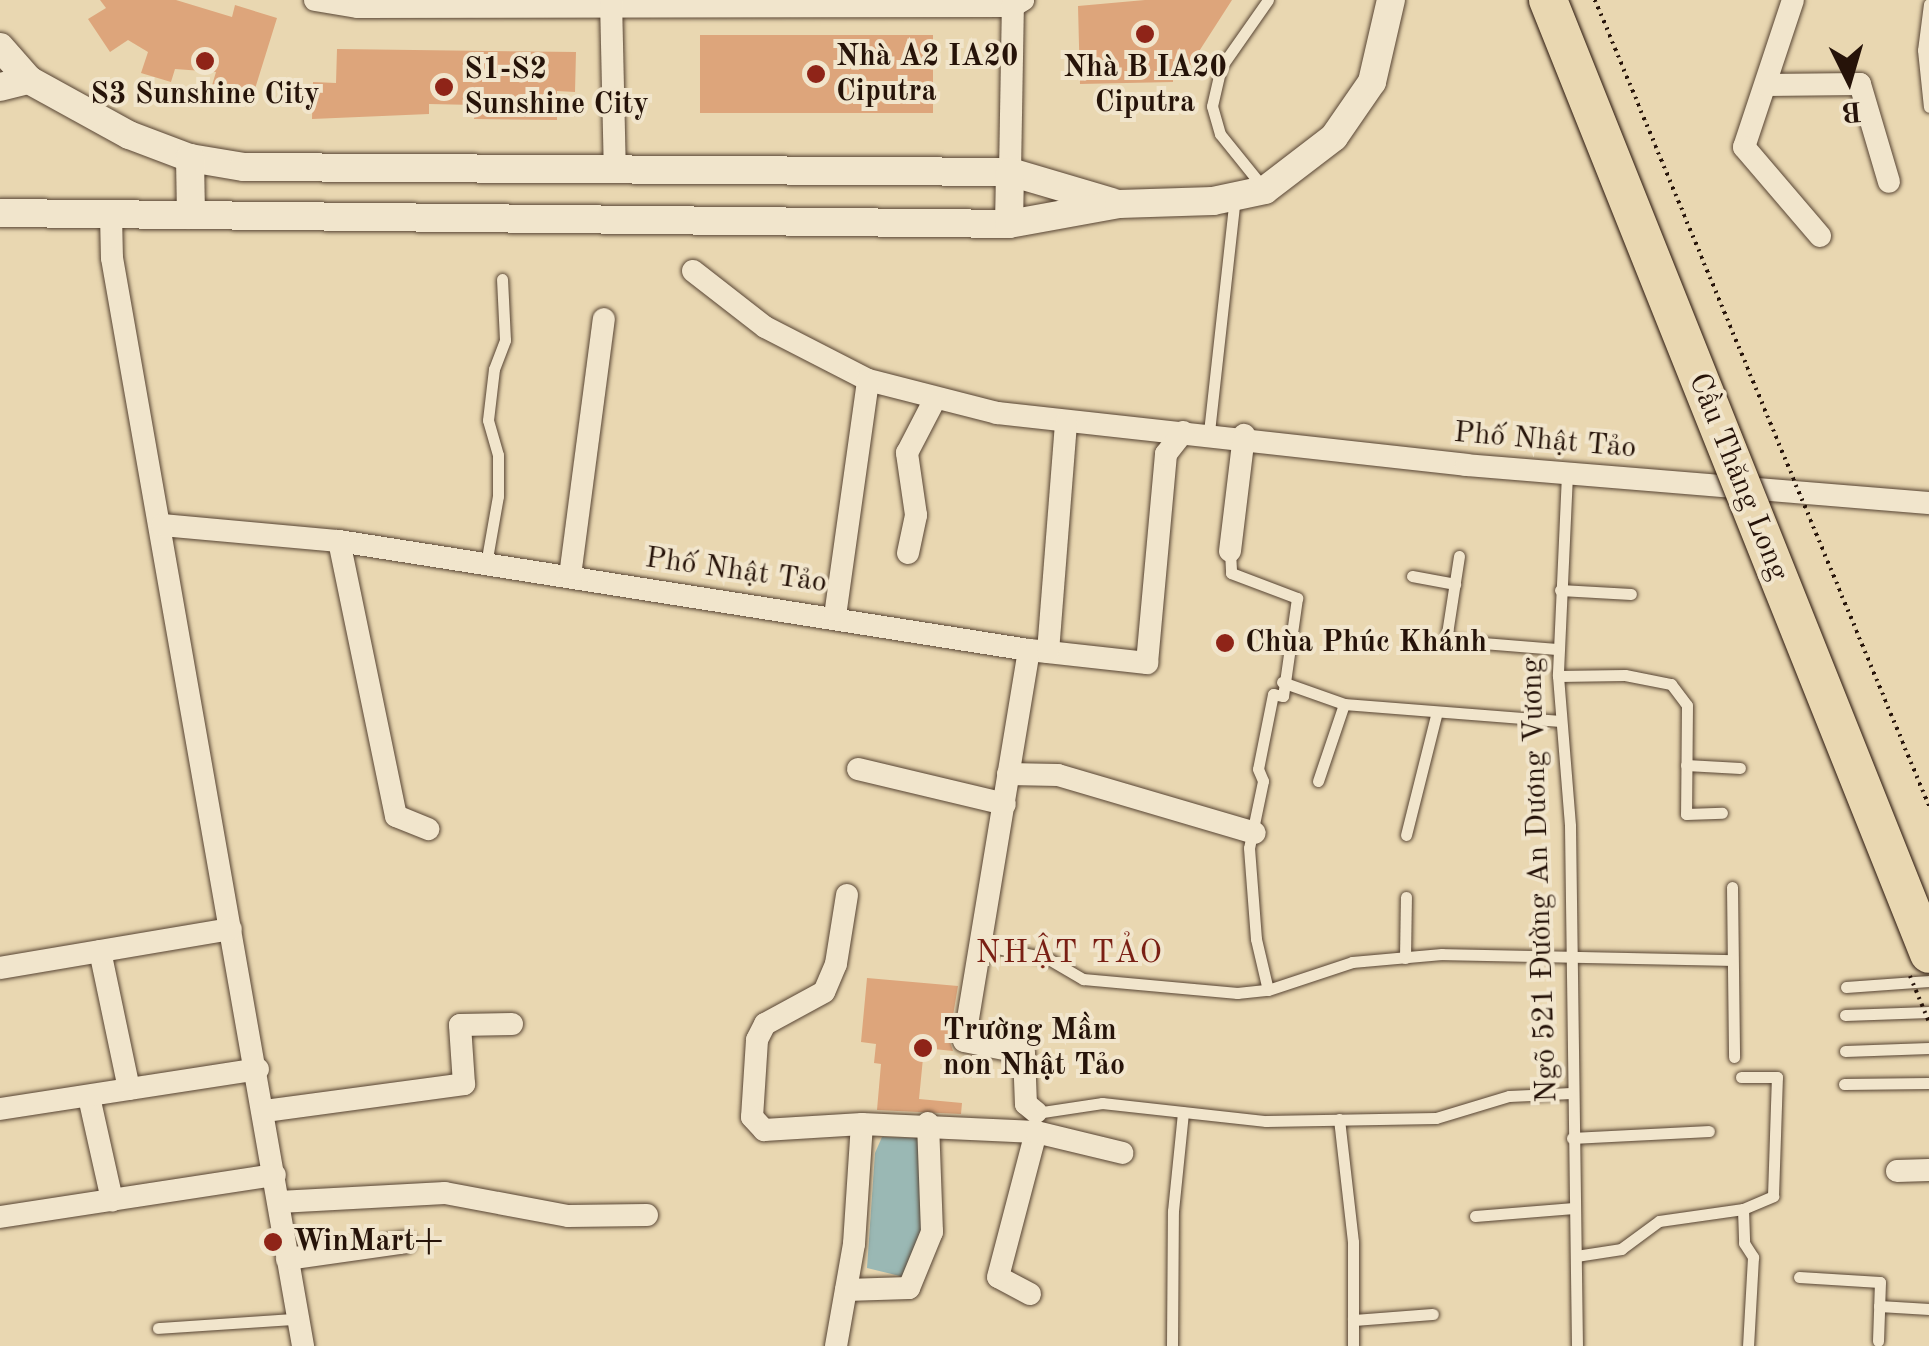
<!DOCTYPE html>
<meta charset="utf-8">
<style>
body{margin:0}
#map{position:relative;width:1929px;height:1346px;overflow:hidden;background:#e9d7b1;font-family:"Old Standard TT",serif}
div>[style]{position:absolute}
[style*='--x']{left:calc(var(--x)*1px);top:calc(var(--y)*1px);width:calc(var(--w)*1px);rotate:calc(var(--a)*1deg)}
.water>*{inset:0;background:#9ab8b4}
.building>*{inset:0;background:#dda57b;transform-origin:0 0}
.roads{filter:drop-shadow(0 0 2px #574433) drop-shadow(0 0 2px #574433)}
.service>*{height:11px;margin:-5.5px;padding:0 5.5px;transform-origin:5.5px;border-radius:5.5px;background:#f1e5cc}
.minor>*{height:22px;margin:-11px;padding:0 11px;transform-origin:11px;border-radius:11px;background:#f1e5cc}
.tertiary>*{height:28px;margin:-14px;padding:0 14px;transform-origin:14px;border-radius:14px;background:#f1e5cc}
.path-bridge>*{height:4px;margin-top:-2px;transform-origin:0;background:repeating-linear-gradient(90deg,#261309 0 2.5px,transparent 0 7.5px)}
.bridges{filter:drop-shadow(0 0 2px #261309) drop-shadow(0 0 2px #261309)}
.trunk-bridge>*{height:38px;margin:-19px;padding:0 19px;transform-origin:19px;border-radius:19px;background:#e9d7b1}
.dots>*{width:28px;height:28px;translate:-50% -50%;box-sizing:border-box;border:5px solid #f1e5cc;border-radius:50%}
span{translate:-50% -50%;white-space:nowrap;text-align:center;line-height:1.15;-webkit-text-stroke:8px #f1e5cc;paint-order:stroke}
.poi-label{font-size:30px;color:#261309;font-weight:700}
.left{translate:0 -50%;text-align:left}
.street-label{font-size:30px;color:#261309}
.neighbourhood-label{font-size:32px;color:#7a1f14;letter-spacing:2.5px}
.north{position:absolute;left:1799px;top:30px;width:100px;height:100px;-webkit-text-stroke:8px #f1e5cc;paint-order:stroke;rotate:175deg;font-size:28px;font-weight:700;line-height:40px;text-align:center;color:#261309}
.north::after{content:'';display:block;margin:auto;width:35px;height:45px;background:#261309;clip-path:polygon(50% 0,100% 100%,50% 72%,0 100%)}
</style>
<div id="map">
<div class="water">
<div style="clip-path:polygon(882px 1137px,918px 1138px,925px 1226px,904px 1277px,867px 1268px,875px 1153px)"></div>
</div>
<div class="building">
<div style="clip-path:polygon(100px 0,176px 0,232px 17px,235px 5px,277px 18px,250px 105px,210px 92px,216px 72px,175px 69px,171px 82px,141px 73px,148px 52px,128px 40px,110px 52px,88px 19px,106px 8px)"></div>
<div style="clip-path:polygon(1145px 0,1232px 0,1187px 70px,1173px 61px,1173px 82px,1080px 84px,1078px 6px)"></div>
<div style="left:700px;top:35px;width:233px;height:78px"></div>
<div style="clip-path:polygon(337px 49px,576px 52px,575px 92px,557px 91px,557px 120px,474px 119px,475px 105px,429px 104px,429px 114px,312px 119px,313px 82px,336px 83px)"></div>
<div style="clip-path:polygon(867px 978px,958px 986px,949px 1039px,953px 1051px,924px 1048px,919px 1099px,962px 1103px,961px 1114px,877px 1110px,881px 1064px,874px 1063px,876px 1044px,861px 1042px)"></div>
</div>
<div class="roads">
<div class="service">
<div style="--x:1929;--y:4;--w:46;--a:97.4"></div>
<div style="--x:1923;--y:50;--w:57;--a:84"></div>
<div style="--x:1262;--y:186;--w:67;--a:-128.9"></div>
<div style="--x:1220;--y:134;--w:29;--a:-106"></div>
<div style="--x:1212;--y:106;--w:40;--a:-77"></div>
<div style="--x:1221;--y:67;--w:82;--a:-55"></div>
<div style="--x:1209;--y:432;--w:235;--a:-83.7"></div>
<div style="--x:1567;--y:474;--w:202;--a:92.6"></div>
<div style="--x:1558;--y:676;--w:150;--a:85.4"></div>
<div style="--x:1570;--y:826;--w:520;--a:89.23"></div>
<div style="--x:1230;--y:551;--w:22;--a:87"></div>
<div style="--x:1231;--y:573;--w:71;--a:20.7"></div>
<div style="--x:1297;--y:598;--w:99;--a:98.1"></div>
<div style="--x:1283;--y:696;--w:10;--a:-169"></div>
<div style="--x:1273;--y:694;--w:76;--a:101.3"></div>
<div style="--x:1258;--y:769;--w:13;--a:67"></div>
<div style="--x:1263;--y:781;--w:68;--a:101.8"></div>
<div style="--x:1249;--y:848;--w:91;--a:85.6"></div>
<div style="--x:1256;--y:939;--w:52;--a:76.8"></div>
<div style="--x:1459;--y:556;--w:85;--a:98.8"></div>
<div style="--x:1446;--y:640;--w:111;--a:4.6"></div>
<div style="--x:486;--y:564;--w:69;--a:-80"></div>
<div style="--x:498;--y:496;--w:41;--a:-90"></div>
<div style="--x:498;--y:455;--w:36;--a:-106"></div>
<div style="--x:488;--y:420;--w:51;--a:-83.3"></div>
<div style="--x:494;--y:369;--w:31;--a:-69"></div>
<div style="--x:505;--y:340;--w:61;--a:-92.8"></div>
<div style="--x:1412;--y:576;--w:44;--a:10.5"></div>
<div style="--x:1560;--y:590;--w:71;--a:3.2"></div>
<div style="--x:1558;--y:676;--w:67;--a:-0.9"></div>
<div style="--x:1625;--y:675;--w:47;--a:11.1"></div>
<div style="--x:1671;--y:684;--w:26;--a:53"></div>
<div style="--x:1687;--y:705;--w:109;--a:90.5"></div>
<div style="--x:1686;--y:814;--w:36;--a:-2"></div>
<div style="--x:1282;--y:682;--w:66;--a:19.5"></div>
<div style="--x:1344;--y:704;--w:217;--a:4.5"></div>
<div style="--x:1686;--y:765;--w:54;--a:3.2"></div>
<div style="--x:1318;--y:781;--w:81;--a:-71.3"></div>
<div style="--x:1406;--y:835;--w:123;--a:-75.9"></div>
<div style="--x:1732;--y:887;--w:170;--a:89.3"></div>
<div style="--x:977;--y:944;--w:71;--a:11.3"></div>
<div style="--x:1047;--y:958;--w:42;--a:30.3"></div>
<div style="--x:1083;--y:979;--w:155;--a:5.2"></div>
<div style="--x:1237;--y:993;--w:31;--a:-6"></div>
<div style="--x:1268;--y:990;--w:89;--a:-18.4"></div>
<div style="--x:1352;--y:962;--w:90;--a:-5.1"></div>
<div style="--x:1442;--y:954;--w:287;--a:1.2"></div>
<div style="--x:1405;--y:958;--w:61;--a:-89.1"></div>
<div style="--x:1846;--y:987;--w:83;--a:-4.1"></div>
<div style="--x:1845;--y:1015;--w:84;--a:-2"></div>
<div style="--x:1845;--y:1051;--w:84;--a:-2"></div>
<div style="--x:1844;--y:1084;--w:85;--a:-0.7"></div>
<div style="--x:1036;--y:1113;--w:67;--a:-8.6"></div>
<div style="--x:1102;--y:1103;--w:165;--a:6.3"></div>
<div style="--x:1266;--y:1121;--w:170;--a:-1"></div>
<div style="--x:1436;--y:1118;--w:76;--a:-16.8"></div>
<div style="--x:1509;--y:1096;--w:62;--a:-2.8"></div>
<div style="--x:1339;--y:1119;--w:124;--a:83.5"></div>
<div style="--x:1353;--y:1242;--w:104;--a:90"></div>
<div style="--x:1572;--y:1138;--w:137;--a:-2.9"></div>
<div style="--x:1743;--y:1209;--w:34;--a:88"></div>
<div style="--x:1744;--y:1243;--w:17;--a:57"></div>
<div style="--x:1753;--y:1257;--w:89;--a:93.2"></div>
<div style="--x:1475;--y:1216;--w:99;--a:-4.6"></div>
<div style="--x:1576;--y:1256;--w:46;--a:-8.8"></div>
<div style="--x:1621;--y:1249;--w:47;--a:-36.4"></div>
<div style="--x:1659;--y:1221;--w:85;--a:-8.1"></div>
<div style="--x:1743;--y:1209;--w:33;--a:-23"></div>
<div style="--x:1773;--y:1196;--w:119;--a:-88.1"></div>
<div style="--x:1777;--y:1077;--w:36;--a:180"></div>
<div style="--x:1799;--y:1277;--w:81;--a:3.5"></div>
<div style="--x:1880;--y:1282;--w:24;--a:92"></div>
<div style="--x:1879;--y:1306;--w:50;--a:3.4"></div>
<div style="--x:1353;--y:1320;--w:80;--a:-4.3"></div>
<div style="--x:158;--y:1328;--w:137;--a:-3.8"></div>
<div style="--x:1878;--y:1341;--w:35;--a:-88"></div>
<div style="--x:1172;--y:1346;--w:135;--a:-89.6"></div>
<div style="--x:1173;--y:1211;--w:99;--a:-84.2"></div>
</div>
<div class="minor">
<div style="--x:315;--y:0;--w:44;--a:9.2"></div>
<div style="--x:358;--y:7;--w:655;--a:-0.09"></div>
<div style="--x:1013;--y:6;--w:12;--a:-31"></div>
<div style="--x:611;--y:0;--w:170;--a:88.7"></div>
<div style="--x:1793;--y:0;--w:155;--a:108.4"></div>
<div style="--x:1744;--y:147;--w:117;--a:49.5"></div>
<div style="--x:1766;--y:85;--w:94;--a:-0.6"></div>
<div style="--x:1860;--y:84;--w:102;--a:73.5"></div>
<div style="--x:1010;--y:172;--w:166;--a:-89"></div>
<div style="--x:111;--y:215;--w:43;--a:88.7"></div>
<div style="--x:112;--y:258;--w:1105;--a:80.04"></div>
<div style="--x:693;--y:271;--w:91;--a:37.9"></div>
<div style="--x:765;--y:327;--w:116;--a:27.2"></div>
<div style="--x:868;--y:380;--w:133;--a:14.3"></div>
<div style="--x:997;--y:413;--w:472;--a:6.3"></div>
<div style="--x:1466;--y:465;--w:465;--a:4.7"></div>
<div style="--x:162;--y:525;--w:178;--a:5.2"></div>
<div style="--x:339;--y:541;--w:699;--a:8.98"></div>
<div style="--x:1029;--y:650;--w:119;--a:6.3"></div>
<div style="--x:1147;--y:663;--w:210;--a:-84.8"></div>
<div style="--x:1166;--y:454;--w:28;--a:-52"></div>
<div style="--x:339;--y:541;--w:281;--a:78.3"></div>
<div style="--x:396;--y:816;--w:35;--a:22"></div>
<div style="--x:1230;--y:551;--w:117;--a:-83.1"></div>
<div style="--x:908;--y:553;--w:39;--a:-78"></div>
<div style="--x:916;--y:515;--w:63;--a:-98.3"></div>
<div style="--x:907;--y:453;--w:61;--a:-62.6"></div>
<div style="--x:570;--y:576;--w:259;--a:-82.5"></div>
<div style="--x:835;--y:616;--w:238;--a:-82"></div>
<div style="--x:1029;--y:650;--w:396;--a:99.4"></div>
<div style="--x:964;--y:1041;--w:61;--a:11.3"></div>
<div style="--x:1024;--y:1053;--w:51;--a:87.8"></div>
<div style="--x:1026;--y:1104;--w:13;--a:39"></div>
<div style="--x:1048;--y:652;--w:230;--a:-85.5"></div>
<div style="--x:858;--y:769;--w:151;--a:13.4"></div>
<div style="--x:1008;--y:774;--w:50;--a:1.1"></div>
<div style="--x:1058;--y:775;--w:205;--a:16.4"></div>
<div style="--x:847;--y:895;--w:70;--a:99.1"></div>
<div style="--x:836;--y:964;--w:30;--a:113"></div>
<div style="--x:824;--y:992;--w:67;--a:151.5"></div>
<div style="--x:765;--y:1024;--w:18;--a:117"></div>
<div style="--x:757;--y:1040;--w:77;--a:93.7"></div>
<div style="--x:752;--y:1117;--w:18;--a:47"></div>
<div style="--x:764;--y:1130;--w:98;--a:-3.5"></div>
<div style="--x:100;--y:951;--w:141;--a:78.1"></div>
<div style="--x:0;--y:968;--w:234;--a:-9.6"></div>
<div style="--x:89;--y:1097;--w:106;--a:77.4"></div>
<div style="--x:0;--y:1109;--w:261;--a:-8.8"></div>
<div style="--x:265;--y:1111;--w:201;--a:-7.7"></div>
<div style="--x:464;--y:1084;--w:59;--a:-93.9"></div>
<div style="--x:460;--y:1025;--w:52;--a:-1.1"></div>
<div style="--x:1897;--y:1171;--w:32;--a:-2"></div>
<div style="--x:279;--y:1202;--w:166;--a:-3.1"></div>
<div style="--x:445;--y:1193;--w:125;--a:10.6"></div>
<div style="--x:568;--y:1216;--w:79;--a:-0.7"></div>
<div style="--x:0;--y:1217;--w:278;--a:-8.7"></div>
<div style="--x:287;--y:1259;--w:120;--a:-8.1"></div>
<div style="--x:846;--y:1290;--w:63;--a:-1.8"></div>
<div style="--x:909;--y:1288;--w:61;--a:-67.7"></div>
<div style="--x:932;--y:1232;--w:109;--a:-92.1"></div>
<div style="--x:1030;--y:1294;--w:36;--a:-152"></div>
<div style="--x:998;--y:1277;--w:150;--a:-75.3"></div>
<div style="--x:836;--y:1346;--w:104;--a:-80"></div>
<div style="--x:854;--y:1244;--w:120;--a:-86.2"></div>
<div style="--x:862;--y:1124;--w:174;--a:2.6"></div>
<div style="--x:1036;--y:1132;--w:89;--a:13.6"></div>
</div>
<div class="tertiary">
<div style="--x:0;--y:47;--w:44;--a:48.7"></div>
<div style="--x:29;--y:80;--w:114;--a:28.8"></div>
<div style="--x:129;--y:135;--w:65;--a:20.7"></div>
<div style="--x:190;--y:158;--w:55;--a:9.5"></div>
<div style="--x:244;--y:167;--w:766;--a:0.37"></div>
<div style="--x:1010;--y:172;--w:106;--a:16.4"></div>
<div style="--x:0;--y:87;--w:30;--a:-14"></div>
<div style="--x:190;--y:158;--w:57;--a:89"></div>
<div style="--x:0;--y:213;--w:1009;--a:0.62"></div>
<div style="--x:1009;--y:224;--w:112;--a:-10.3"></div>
<div style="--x:1119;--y:204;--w:94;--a:-1.8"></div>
<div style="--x:1213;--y:201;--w:53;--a:-11.9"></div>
<div style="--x:1265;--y:190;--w:87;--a:-37.5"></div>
<div style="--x:1334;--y:137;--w:67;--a:-55.4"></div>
<div style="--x:1372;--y:82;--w:84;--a:-77"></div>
<div style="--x:1009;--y:224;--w:52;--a:-88.9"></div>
</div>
</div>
<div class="path-bridge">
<div style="--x:1595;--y:0;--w:872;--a:67.49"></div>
<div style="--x:1910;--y:976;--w:50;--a:67.6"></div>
</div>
<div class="bridges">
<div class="trunk-bridge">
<div style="--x:1548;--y:0;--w:1027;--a:68.23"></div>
</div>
</div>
<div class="dots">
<div style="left:1145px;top:34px;background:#8f2418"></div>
<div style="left:205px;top:61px;background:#8f2418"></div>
<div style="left:816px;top:74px;background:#8f2418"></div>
<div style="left:444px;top:87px;background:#8f2418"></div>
<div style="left:1225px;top:643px;background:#8f2418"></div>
<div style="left:923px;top:1048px;background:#8f2418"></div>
<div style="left:273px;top:1242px;background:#8f2418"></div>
</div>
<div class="poi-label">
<span class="left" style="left:836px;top:74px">Nhà A2 IA20<br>Ciputra</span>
<span style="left:1145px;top:85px">Nhà B IA20<br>Ciputra</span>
<span class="left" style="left:464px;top:87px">S1-S2<br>Sunshine City</span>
<span style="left:205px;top:95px">S3 Sunshine City</span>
<span class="left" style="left:1245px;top:643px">Chùa Phúc Khánh</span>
<span class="left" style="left:943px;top:1048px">Trường Mầm<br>non Nhật Tảo</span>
<span class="left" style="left:293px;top:1242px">WinMart+</span>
</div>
<div class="street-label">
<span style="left:1545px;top:441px;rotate:5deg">Phố Nhật Tảo</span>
<span style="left:1738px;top:477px;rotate:68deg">Cầu Thăng Long</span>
<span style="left:736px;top:571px;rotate:8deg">Phố Nhật Tảo</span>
<span style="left:1540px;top:880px;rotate:-92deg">Ngõ 521 Đường An Dương Vương</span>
</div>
<div class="neighbourhood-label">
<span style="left:1070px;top:954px">NHẬT TẢO</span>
</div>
<div class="north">B</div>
</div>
